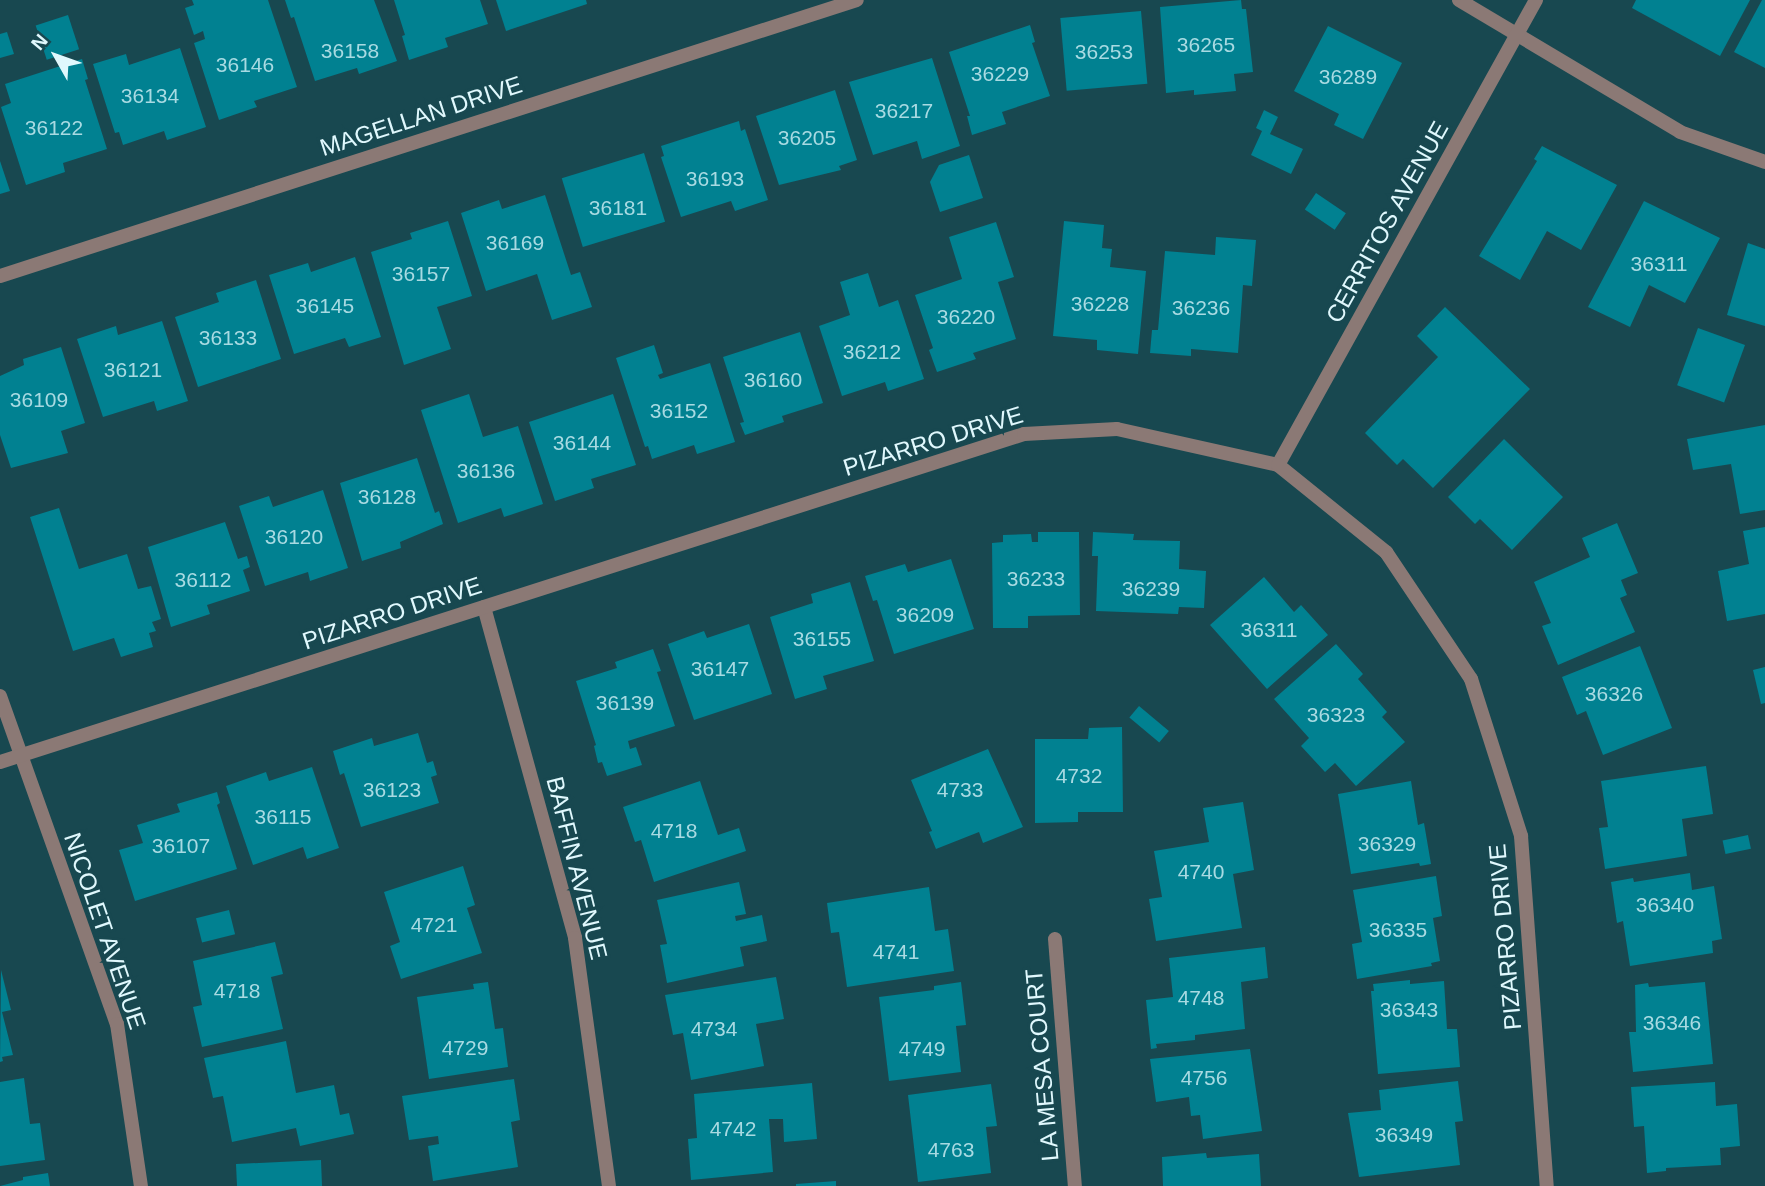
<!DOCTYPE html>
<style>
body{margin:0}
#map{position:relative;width:1765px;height:1186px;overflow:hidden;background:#184850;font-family:Arial,sans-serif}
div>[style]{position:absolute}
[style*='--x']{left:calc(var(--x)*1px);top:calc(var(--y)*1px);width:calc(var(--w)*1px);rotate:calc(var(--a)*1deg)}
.building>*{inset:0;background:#018191;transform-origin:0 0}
.street>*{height:14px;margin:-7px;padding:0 7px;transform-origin:7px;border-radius:7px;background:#8b7975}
span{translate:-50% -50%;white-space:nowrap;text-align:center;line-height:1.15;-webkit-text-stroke:6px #184850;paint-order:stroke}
.number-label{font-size:21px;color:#a8dae2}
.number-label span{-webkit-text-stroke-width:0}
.street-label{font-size:24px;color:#e0f8fd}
.north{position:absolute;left:21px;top:21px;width:70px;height:70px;-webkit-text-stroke:5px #184850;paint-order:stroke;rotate:310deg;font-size:19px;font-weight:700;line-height:28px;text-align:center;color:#e0f8fd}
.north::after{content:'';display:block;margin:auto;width:24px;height:32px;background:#e0f8fd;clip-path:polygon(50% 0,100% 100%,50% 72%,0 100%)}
</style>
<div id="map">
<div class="building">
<div style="clip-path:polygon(192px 0,268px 0,297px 87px,254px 101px,257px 107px,219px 120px,194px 43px,205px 39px,203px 31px,194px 35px,185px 8px,194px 5px)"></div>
<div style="clip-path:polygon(285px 0,374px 0,397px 61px,359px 74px,357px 68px,315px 81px,294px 17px,291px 18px)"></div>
<div style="clip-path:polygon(394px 0,480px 0,488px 24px,445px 38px,448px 47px,409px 60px,402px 36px,405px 35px)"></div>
<div style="clip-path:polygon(496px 0,586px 0,587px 4px,506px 31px)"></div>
<div style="clip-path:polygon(1241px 0,1242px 9px,1246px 9px,1253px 72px,1234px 74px,1236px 91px,1194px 95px,1194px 90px,1166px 93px,1160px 7px)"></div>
<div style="clip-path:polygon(1636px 0,1750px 0,1720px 56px,1632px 8px)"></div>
<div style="clip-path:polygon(1762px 0,1765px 0,1765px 68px,1734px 52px)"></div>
<div style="left:1141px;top:11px;width:73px;height:81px;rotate:85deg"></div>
<div style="left:68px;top:15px;width:36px;height:34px;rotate:72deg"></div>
<div style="clip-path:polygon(1030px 25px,1035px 42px,1032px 43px,1050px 96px,1002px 112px,1006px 124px,972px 135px,967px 116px,970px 116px,949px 52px)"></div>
<div style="clip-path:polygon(1328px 26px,1402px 63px,1363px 139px,1334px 125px,1339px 114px,1294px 91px)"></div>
<div style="clip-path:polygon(7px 32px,14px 54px,0 58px,0 34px)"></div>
<div style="clip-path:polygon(180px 48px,206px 127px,167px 140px,164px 131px,123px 145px,119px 132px,115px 133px,93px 64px,126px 54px,129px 65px)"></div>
<div style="clip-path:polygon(932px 58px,960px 146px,922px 159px,917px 141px,873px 155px,849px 82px)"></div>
<div style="clip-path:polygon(82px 59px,88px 79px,85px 80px,107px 149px,63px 163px,65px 172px,26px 185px,1px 107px,11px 103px,5px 84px)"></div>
<div style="clip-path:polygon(835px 90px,857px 160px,839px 166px,841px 170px,779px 185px,756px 116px)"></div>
<div style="clip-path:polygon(1264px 110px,1278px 117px,1270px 134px,1303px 149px,1291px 174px,1251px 155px,1262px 131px,1256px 128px)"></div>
<div style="clip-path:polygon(739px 121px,741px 131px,745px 129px,768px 200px,735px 211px,731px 201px,681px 217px,661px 157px,664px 156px,661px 146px)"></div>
<div style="clip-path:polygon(1542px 146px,1617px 185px,1581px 250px,1547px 231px,1520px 280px,1479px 256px,1537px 161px,1534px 159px)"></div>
<div style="left:644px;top:153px;width:72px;height:86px;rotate:73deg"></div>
<div style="clip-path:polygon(969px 155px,983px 198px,940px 212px,930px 182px,939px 165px)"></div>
<div style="clip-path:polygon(0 161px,10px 191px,0 194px)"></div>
<div style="left:1316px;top:193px;width:36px;height:20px;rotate:34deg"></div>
<div style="clip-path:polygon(545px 195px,571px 275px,580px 272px,592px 307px,552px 320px,537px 274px,486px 291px,461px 213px,499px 200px,502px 209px)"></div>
<div style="clip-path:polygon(1644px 201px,1720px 238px,1685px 303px,1649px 285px,1630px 327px,1588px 307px)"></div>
<div style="clip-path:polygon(448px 221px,472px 296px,437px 307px,451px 349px,404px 365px,371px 252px,412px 239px,410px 233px)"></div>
<div style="clip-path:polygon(1064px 221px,1104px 225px,1102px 248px,1112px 249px,1110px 267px,1146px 271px,1138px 354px,1097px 350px,1097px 340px,1053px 336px)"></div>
<div style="clip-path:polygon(996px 222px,1014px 277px,998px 282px,1016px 339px,973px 353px,976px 359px,937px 372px,929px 350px,933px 348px,915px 295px,962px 279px,949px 237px)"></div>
<div style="clip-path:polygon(1216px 237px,1256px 240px,1252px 286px,1243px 285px,1238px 353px,1191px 349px,1191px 356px,1150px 353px,1152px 330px,1158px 330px,1165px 251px,1215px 255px)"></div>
<div style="clip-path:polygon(1748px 243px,1765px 249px,1765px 326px,1727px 315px)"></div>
<div style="clip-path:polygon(355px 257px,381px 337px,349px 347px,345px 338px,294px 354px,269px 275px,308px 263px,311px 272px)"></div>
<div style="clip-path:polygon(868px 273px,879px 307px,898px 300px,924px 379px,888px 391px,885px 382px,842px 396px,819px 326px,850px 315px,840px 282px)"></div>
<div style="clip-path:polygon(256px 280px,281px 359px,198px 387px,175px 317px,219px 302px,216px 293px)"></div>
<div style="clip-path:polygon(1445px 307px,1530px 389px,1433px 488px,1403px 459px,1397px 465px,1365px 433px,1438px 357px,1417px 336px)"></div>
<div style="clip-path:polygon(162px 321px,188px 401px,157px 411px,154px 401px,103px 417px,77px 339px,116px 326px,118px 335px)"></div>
<div style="left:1698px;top:328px;width:50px;height:61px;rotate:20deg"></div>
<div style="clip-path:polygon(800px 332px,823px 403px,782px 416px,784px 422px,745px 435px,740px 423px,744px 422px,723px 357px)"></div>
<div style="clip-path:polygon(654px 345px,663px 373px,658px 375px,660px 379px,710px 363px,735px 442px,697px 454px,694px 445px,652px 459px,648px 446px,645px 447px,616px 358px)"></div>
<div style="clip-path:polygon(61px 347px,85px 423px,61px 431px,68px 453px,11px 468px,0 435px,0 376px,24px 365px,23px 359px)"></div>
<div style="clip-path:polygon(469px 394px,483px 437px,518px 426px,543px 504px,504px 517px,501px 508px,458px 523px,421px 410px)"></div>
<div style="clip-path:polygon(613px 394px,636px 465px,591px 479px,594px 488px,555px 501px,529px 422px)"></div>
<div style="clip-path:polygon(1765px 425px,1765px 510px,1740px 514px,1731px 464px,1693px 470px,1687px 439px)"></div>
<div style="clip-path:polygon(1504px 439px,1563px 497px,1512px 550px,1480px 519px,1475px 524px,1448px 497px)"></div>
<div style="clip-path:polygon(417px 458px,435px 513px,439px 511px,443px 524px,400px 542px,401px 548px,362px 561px,340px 483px)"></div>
<div style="clip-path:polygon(323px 490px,348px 568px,310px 581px,308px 572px,265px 586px,239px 506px,269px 496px,273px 507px)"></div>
<div style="clip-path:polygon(59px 508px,79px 569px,127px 554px,138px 589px,151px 586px,161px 619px,152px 622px,156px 631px,149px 633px,153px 647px,121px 657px,114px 638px,73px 651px,30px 517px)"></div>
<div style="clip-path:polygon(225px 522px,238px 559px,247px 556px,250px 567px,243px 570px,250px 591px,207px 605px,210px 614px,171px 627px,148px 547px)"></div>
<div style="clip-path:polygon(1617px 523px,1638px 573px,1621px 580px,1627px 595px,1620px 598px,1635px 632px,1558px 665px,1542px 626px,1551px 623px,1534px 582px,1590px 557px,1582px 538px)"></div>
<div style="clip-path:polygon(1765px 527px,1765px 614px,1727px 621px,1718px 571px,1749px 564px,1743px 531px)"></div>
<div style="clip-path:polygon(1038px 532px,1079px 532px,1080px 615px,1028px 616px,1028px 628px,993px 628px,992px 543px,1003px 542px,1003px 535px,1031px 534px,1032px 542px,1038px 542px)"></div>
<div style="clip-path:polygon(1093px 532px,1134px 534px,1133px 540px,1180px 541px,1179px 569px,1206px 571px,1204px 608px,1179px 607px,1178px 614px,1096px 611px,1098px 556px,1092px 556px)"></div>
<div style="clip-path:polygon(951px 559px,974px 629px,894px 654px,877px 600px,873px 601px,865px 576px,905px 564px,908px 572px)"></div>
<div style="clip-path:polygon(1264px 577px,1294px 612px,1301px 605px,1328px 635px,1267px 689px,1210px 625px)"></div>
<div style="clip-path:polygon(850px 582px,874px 661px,823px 676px,827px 689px,795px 699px,770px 617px,813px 603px,811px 594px)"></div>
<div style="clip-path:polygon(749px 624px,772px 694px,694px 720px,668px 644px,704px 631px,707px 638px)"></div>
<div style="clip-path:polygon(1336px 644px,1363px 674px,1358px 679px,1387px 712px,1382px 717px,1405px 742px,1356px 786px,1335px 763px,1325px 772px,1301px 746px,1309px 738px,1274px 699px)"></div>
<div style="clip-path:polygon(1640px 646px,1672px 728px,1603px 755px,1586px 711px,1577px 715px,1562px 677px)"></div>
<div style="clip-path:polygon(653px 649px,661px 671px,657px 672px,675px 726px,628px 741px,630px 749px,636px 747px,642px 765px,607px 776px,602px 762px,598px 763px,594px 746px,596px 745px,576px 681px,617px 668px,615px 662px)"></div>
<div style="clip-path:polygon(1765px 667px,1765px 703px,1761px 704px,1753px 670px)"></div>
<div style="left:1139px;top:706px;width:39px;height:15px;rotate:40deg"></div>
<div style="clip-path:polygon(1122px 727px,1123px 812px,1078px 812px,1078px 822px,1035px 823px,1035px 739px,1088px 739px,1089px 728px)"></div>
<div style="clip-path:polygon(418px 733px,427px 763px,433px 761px,437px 775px,431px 777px,439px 803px,361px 827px,344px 773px,340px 775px,333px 751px,372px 738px,374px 746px)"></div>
<div style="clip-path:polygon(988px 749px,1023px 827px,983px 843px,979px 832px,936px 849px,929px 832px,932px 831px,911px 780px)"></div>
<div style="clip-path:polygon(1706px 766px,1713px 814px,1682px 819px,1687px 856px,1605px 869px,1599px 828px,1608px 827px,1601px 781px)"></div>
<div style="clip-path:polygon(312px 767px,339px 848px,307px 859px,303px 847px,253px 865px,226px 786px,266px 772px,269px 781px)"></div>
<div style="clip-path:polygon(700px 781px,718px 835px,739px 828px,746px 851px,654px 882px,641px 840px,635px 842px,623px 807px)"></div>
<div style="clip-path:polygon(1411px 781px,1418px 825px,1424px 823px,1431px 864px,1420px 866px,1419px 863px,1351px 874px,1338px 794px)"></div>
<div style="clip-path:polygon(217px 792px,220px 803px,217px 805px,237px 869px,135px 901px,119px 850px,143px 843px,137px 825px,180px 812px,177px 804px)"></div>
<div style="clip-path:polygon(1243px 802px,1254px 870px,1233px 874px,1242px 928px,1156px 941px,1149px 899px,1162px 897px,1154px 851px,1209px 842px,1203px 808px)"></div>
<div style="left:1748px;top:835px;width:14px;height:26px;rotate:78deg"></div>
<div style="clip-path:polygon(463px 866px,475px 905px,467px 908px,482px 953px,401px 979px,390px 946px,400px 942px,384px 892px)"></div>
<div style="clip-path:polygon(1690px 873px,1692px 890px,1714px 886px,1722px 939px,1712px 941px,1713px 953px,1630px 966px,1623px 921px,1617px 923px,1611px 882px,1633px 878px,1634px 882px)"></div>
<div style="clip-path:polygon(1436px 876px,1442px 916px,1433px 918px,1440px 961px,1431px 963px,1432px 966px,1357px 979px,1352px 944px,1362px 942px,1353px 890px)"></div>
<div style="clip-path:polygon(739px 882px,746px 914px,735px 916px,736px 921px,762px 915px,767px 941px,740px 947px,744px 966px,667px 983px,660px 945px,667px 944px,657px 900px)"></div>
<div style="clip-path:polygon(929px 887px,935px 931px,948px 929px,954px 971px,847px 987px,839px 932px,831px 933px,827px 903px)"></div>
<div style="left:229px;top:910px;width:25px;height:34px;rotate:76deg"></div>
<div style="clip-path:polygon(275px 942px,283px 974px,271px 977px,283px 1029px,202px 1047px,193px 1007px,202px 1005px,193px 961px)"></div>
<div style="clip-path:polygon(1265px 947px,1268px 978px,1241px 982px,1245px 1029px,1195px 1035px,1195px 1040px,1156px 1044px,1157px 1048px,1151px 1049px,1146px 1000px,1173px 997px,1169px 958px)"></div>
<div style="clip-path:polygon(1px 970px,11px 1010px,2px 1012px,13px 1055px,2px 1057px,3px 1061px,0 1062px)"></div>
<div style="clip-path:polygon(776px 977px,784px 1019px,756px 1024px,764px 1066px,691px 1080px,683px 1033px,673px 1035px,665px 995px)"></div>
<div style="clip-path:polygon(1410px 980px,1410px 984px,1444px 981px,1447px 1029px,1457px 1029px,1460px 1067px,1378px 1074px,1371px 991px,1374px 991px,1373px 984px)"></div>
<div style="clip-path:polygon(488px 982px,495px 1029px,503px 1028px,508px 1067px,429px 1079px,417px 997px,474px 989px,473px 984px)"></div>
<div style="clip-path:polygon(961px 982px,966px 1025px,956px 1026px,961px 1072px,889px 1081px,879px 997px,934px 990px,934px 986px)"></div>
<div style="clip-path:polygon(1705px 982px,1713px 1064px,1633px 1072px,1629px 1032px,1636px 1032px,1635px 985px,1648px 983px,1649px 987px)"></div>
<div style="clip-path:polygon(286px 1041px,296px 1093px,334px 1085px,340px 1115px,349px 1113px,354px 1134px,300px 1146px,296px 1128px,232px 1142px,223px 1096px,213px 1098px,204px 1058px)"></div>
<div style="clip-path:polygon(1250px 1049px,1262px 1131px,1203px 1139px,1200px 1115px,1191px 1116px,1189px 1097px,1156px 1102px,1150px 1059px)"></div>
<div style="clip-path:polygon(24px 1078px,30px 1124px,40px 1123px,45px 1160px,0 1166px,0 1082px)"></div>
<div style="clip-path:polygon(514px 1079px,520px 1120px,511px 1122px,518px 1167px,433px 1181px,428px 1146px,439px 1144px,438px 1136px,409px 1140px,402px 1096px)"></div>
<div style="clip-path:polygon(1458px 1081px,1463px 1121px,1455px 1122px,1460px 1165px,1359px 1177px,1348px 1113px,1381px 1110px,1379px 1090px)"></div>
<div style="clip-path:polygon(1715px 1082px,1716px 1106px,1737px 1104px,1740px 1146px,1720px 1148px,1721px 1165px,1666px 1168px,1666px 1171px,1647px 1173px,1644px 1126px,1634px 1127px,1631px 1087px)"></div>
<div style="clip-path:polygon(812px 1083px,817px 1139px,784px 1142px,783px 1119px,769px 1119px,773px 1172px,691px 1180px,688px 1139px,697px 1138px,694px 1094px)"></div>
<div style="clip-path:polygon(991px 1084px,997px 1126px,986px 1127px,991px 1173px,918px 1182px,908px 1095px)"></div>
<div style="clip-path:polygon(1206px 1153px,1207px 1158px,1259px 1154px,1261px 1186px,1163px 1186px,1162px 1157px)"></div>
<div style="clip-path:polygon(321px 1160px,322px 1186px,237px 1186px,236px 1164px)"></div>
<div style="clip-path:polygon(48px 1173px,50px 1186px,0 1186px,23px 1180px,23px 1177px)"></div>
<div style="clip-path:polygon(836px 1181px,836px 1186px,796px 1186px,796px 1184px)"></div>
</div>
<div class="street">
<div style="--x:1459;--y:0;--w:257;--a:30.8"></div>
<div style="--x:1680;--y:132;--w:90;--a:19.4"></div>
<div style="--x:0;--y:276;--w:900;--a:-17.85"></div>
<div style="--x:1278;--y:465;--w:532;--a:-60.98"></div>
<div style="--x:484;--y:607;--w:343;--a:74.6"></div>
<div style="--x:575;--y:938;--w:250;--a:82.2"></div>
<div style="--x:0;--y:696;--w:348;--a:70.4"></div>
<div style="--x:117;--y:1024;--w:164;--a:81.6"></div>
<div style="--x:0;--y:762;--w:1075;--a:-17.76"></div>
<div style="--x:1024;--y:434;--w:93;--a:-3.1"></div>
<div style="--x:1117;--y:429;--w:165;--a:12.6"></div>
<div style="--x:1278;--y:465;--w:139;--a:38.9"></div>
<div style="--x:1386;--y:552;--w:153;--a:56.2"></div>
<div style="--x:1471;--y:679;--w:165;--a:72.3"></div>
<div style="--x:1521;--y:836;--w:351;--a:85.8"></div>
<div style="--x:1055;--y:939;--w:248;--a:85.4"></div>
</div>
<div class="number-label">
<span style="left:1206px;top:45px">36265</span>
<span style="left:350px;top:51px">36158</span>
<span style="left:1104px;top:52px">36253</span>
<span style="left:245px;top:65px">36146</span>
<span style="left:1000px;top:74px">36229</span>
<span style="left:1348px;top:77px">36289</span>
<span style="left:150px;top:96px">36134</span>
<span style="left:904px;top:111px">36217</span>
<span style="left:54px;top:128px">36122</span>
<span style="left:807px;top:138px">36205</span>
<span style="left:715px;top:179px">36193</span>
<span style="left:618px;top:208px">36181</span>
<span style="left:515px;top:243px">36169</span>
<span style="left:1659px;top:264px">36311</span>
<span style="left:421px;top:274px">36157</span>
<span style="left:1100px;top:304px">36228</span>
<span style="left:325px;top:306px">36145</span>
<span style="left:1201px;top:308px">36236</span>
<span style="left:966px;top:317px">36220</span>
<span style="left:228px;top:338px">36133</span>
<span style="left:872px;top:352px">36212</span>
<span style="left:133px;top:370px">36121</span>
<span style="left:773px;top:380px">36160</span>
<span style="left:39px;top:400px">36109</span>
<span style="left:679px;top:411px">36152</span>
<span style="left:582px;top:443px">36144</span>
<span style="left:486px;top:471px">36136</span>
<span style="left:387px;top:497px">36128</span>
<span style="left:294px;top:537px">36120</span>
<span style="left:1036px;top:579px">36233</span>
<span style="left:203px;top:580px">36112</span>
<span style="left:1151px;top:589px">36239</span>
<span style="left:925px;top:615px">36209</span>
<span style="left:1269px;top:630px">36311</span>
<span style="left:822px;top:639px">36155</span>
<span style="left:720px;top:669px">36147</span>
<span style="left:1614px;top:694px">36326</span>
<span style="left:625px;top:703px">36139</span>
<span style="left:1336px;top:715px">36323</span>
<span style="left:1079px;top:776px">4732</span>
<span style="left:392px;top:790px">36123</span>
<span style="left:960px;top:790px">4733</span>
<span style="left:283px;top:817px">36115</span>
<span style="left:674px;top:831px">4718</span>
<span style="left:1387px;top:844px">36329</span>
<span style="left:181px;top:846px">36107</span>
<span style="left:1201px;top:872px">4740</span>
<span style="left:1665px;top:905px">36340</span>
<span style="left:434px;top:925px">4721</span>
<span style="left:1398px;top:930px">36335</span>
<span style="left:896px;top:952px">4741</span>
<span style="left:237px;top:991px">4718</span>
<span style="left:1201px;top:998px">4748</span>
<span style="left:1409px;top:1010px">36343</span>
<span style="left:1672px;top:1023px">36346</span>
<span style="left:714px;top:1029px">4734</span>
<span style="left:465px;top:1048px">4729</span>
<span style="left:922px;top:1049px">4749</span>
<span style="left:1204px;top:1078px">4756</span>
<span style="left:733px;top:1129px">4742</span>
<span style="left:1404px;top:1135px">36349</span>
<span style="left:951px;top:1150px">4763</span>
</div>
<div class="street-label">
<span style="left:421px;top:116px;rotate:-18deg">MAGELLAN DRIVE</span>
<span style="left:1387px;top:222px;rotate:-61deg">CERRITOS AVENUE</span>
<span style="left:933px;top:441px;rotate:-17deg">PIZARRO DRIVE</span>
<span style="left:392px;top:613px;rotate:-18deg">PIZARRO DRIVE</span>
<span style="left:577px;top:868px;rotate:76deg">BAFFIN AVENUE</span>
<span style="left:105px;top:931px;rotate:71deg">NICOLET AVENUE</span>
<span style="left:1505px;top:937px;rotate:-95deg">PIZARRO DRIVE</span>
<span style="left:1042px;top:1065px;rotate:-95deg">LA MESA COURT</span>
</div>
<div class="north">N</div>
</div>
